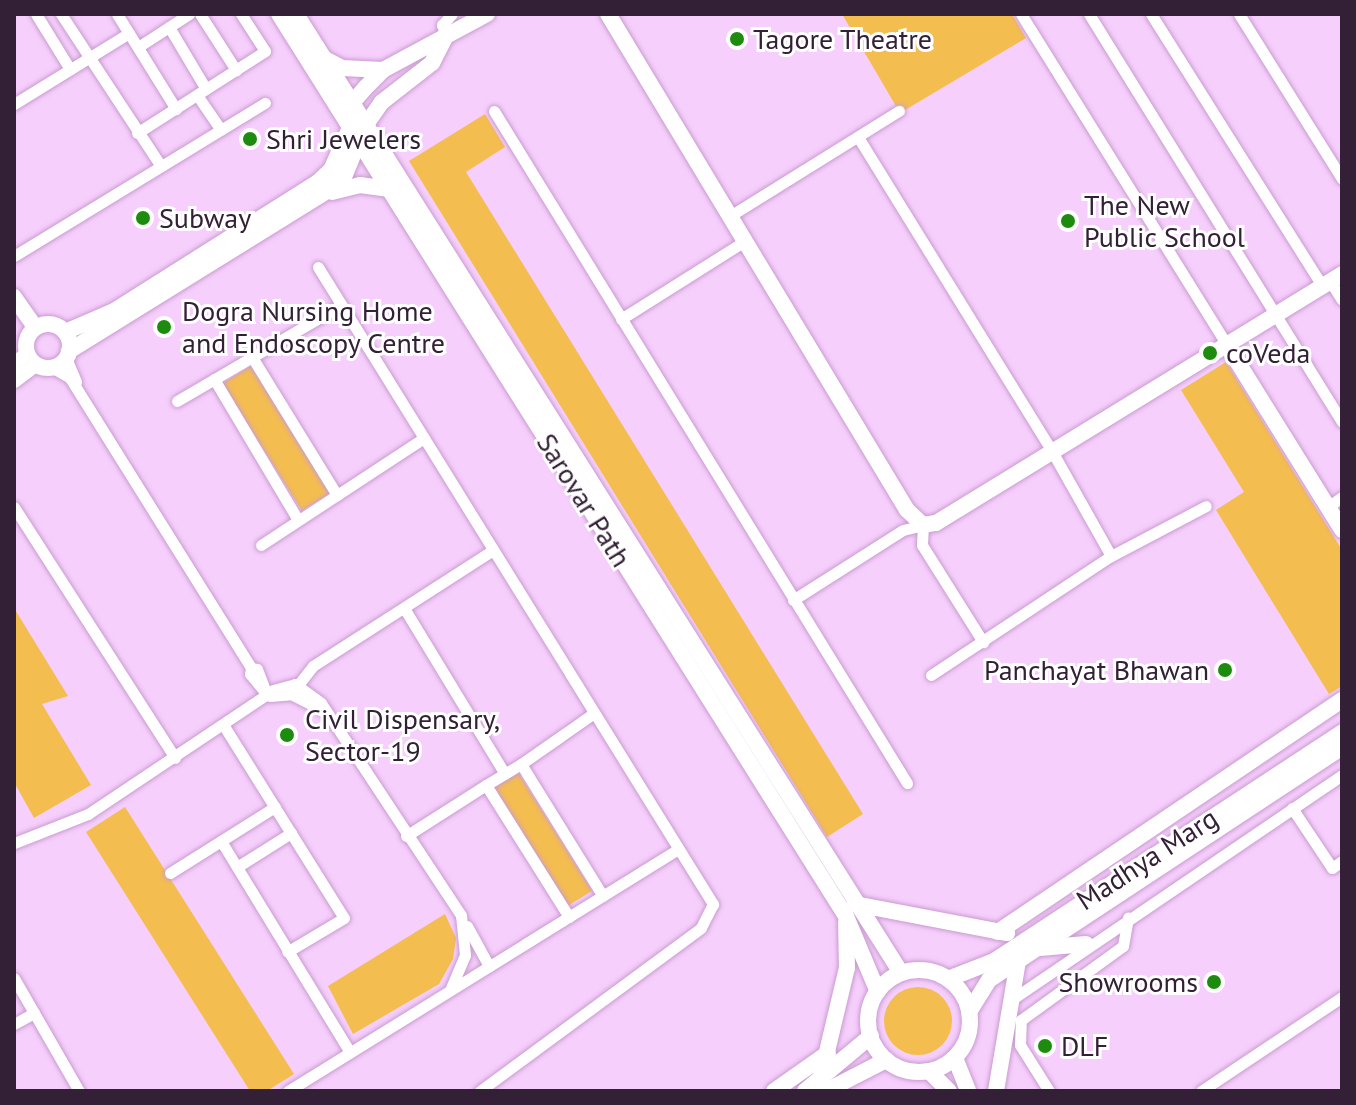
<!DOCTYPE html>
<style>
body{margin:0}
#map{position:relative;width:1356px;height:1105px;overflow:hidden;background:#f6cffc;font-family:"PT Sans",sans-serif}
div>[style]{position:absolute}
[style*='--x']{left:calc(var(--x)*1px);top:calc(var(--y)*1px);width:calc(var(--w)*1px);rotate:calc(var(--a)*1deg)}
.green>*{inset:0;background:#f4bd50;transform-origin:0 0}
.round{border-radius:50%}
.roads{filter:drop-shadow(0 0 2px #ca9bd1) drop-shadow(0 0 2px #ca9bd1)}
.street>*{height:11px;margin:-5.5px;padding:0 5.5px;transform-origin:5.5px;border-radius:5.5px;background:#fff}
.secondary>*{height:16px;margin:-8px;padding:0 8px;transform-origin:8px;border-radius:8px;background:#fff}
.secondary>.ring{margin:-8px;padding:0;box-sizing:content-box;background:none;border:16px solid #fff;border-radius:50%}
.dots>*{width:22px;height:22px;translate:-50% -50%;box-sizing:border-box;border:4px solid #fff;border-radius:50%}
span{translate:-50% -50%;white-space:nowrap;text-align:center;line-height:1.15;-webkit-text-stroke:6px #fff;paint-order:stroke}
.poi-label{font-size:28px;color:#332036}
.left{translate:0 -50%;text-align:left}
.right{translate:-100% -50%;text-align:right}
.street-label{font-size:28px;color:#332036}
.frame{position:absolute;inset:0;border:16px solid #332036;pointer-events:none}
</style>
<div id="map">
<div class="green">
<div style="clip-path:polygon(842px 14px,1012px 14px,1026px 38px,900px 113px)"></div>
<div style="clip-path:polygon(485px 114px,505px 147px,466px 172px,863px 814px,827px 837px,409px 161px)"></div>
<div style="clip-path:polygon(1226px 362px,1342px 550px,1342px 686px,1329px 694px,1216px 510px,1244px 492px,1181px 390px)"></div>
<div style="left:252px;top:365px;width:150px;height:35px;rotate:58deg"></div>
<div style="clip-path:polygon(14px 608px,68px 696px,42px 704px,91px 785px,34px 818px,14px 782px)"></div>
<div style="left:518px;top:772px;width:140px;height:28px;rotate:58deg"></div>
<div style="clip-path:polygon(125px 807px,294px 1074px,267px 1091px,250px 1091px,86px 832px)"></div>
<div style="clip-path:polygon(445px 914px,456px 938px,453px 959px,439px 984px,353px 1034px,328px 986px)"></div>
<div class="round" style="left:884px;top:987px;width:68px;height:68px"></div>
</div>
<div class="roads">
<div class="street">
<div style="--x:36;--y:14;--w:65;--a:58.3"></div>
<div style="--x:61;--y:14;--w:182;--a:56.7"></div>
<div style="--x:117;--y:14;--w:112;--a:58.2"></div>
<div style="--x:200;--y:14;--w:67;--a:57.3"></div>
<div style="--x:1021;--y:14;--w:390;--a:58.1"></div>
<div style="--x:1089;--y:14;--w:480;--a:58.2"></div>
<div style="--x:1151;--y:14;--w:321;--a:57.8"></div>
<div style="--x:1239;--y:14;--w:195;--a:58"></div>
<div style="--x:169;--y:27;--w:72;--a:59.2"></div>
<div style="--x:446;--y:36;--w:12;--a:-110"></div>
<div style="--x:442;--y:25;--w:15;--a:-48"></div>
<div style="--x:138;--y:47;--w:61;--a:-32.9"></div>
<div style="--x:197;--y:95;--w:42;--a:55.6"></div>
<div style="--x:14;--y:104;--w:135;--a:-31.7"></div>
<div style="--x:494;--y:111;--w:789;--a:58.43"></div>
<div style="--x:137;--y:133;--w:152;--a:-32.6"></div>
<div style="--x:265;--y:51;--w:44;--a:-123"></div>
<div style="--x:858;--y:137;--w:371;--a:58.3"></div>
<div style="--x:1053;--y:453;--w:118;--a:60.6"></div>
<div style="--x:730;--y:216;--w:199;--a:-31.9"></div>
<div style="--x:14;--y:256;--w:294;--a:-31.4"></div>
<div style="--x:318;--y:267;--w:750;--a:58.2"></div>
<div style="--x:713;--y:904;--w:27;--a:117"></div>
<div style="--x:701;--y:928;--w:275;--a:143.6"></div>
<div style="--x:1330;--y:281;--w:22;--a:58"></div>
<div style="--x:621;--y:319;--w:146;--a:-32.2"></div>
<div style="--x:252;--y:357;--w:162;--a:58.4"></div>
<div style="--x:66;--y:358;--w:26;--a:67"></div>
<div style="--x:53;--y:368;--w:20;--a:30"></div>
<div style="--x:70;--y:378;--w:342;--a:58"></div>
<div style="--x:251;--y:668;--w:6;--a:99"></div>
<div style="--x:250;--y:674;--w:23;--a:50"></div>
<div style="--x:214;--y:379;--w:164;--a:59.2"></div>
<div style="--x:177;--y:401;--w:190;--a:-30.3"></div>
<div style="--x:14;--y:507;--w:298;--a:57.3"></div>
<div style="--x:1328;--y:507;--w:17;--a:-36"></div>
<div style="--x:261;--y:545;--w:195;--a:-33.3"></div>
<div style="--x:793;--y:600;--w:130;--a:-32.5"></div>
<div style="--x:903;--y:530;--w:21;--a:-14"></div>
<div style="--x:923;--y:525;--w:20;--a:93"></div>
<div style="--x:922;--y:545;--w:115;--a:57.8"></div>
<div style="--x:404;--y:608;--w:194;--a:58.7"></div>
<div style="--x:251;--y:668;--w:6;--a:9"></div>
<div style="--x:257;--y:669;--w:28;--a:69"></div>
<div style="--x:931;--y:675;--w:216;--a:-33.5"></div>
<div style="--x:1111;--y:556;--w:107;--a:-27.8"></div>
<div style="--x:291;--y:694;--w:36;--a:-52"></div>
<div style="--x:313;--y:666;--w:214;--a:-32.8"></div>
<div style="--x:270;--y:696;--w:21;--a:-5"></div>
<div style="--x:291;--y:694;--w:35;--a:27"></div>
<div style="--x:224;--y:726;--w:226;--a:58"></div>
<div style="--x:344;--y:918;--w:66;--a:149.2"></div>
<div style="--x:521;--y:764;--w:89;--a:-34.9"></div>
<div style="--x:1292;--y:808;--w:72;--a:56.3"></div>
<div style="--x:1332;--y:868;--w:12;--a:-35"></div>
<div style="--x:406;--y:836;--w:95;--a:-32.5"></div>
<div style="--x:221;--y:841;--w:246;--a:58.6"></div>
<div style="--x:14;--y:843;--w:79;--a:-21.4"></div>
<div style="--x:88;--y:814;--w:223;--a:-33.8"></div>
<div style="--x:273;--y:690;--w:23;--a:-15"></div>
<div style="--x:295;--y:684;--w:32;--a:36"></div>
<div style="--x:321;--y:703;--w:254;--a:56.6"></div>
<div style="--x:461;--y:915;--w:40;--a:84.3"></div>
<div style="--x:465;--y:955;--w:38;--a:113"></div>
<div style="--x:237;--y:867;--w:64;--a:-32.2"></div>
<div style="--x:170;--y:873;--w:124;--a:-32.2"></div>
<div style="--x:569;--y:917;--w:156;--a:-122.2"></div>
<div style="--x:486;--y:785;--w:41;--a:-31"></div>
<div style="--x:521;--y:764;--w:155;--a:58.2"></div>
<div style="--x:467;--y:926;--w:46;--a:61.2"></div>
<div style="--x:14;--y:978;--w:130;--a:60.1"></div>
<div style="--x:1011;--y:1000;--w:400;--a:-34.2"></div>
<div style="--x:14;--y:1024;--w:23;--a:-29"></div>
<div style="--x:288;--y:1091;--w:459;--a:-31.8"></div>
<div style="--x:1049;--y:1091;--w:54;--a:-122.2"></div>
<div style="--x:1020;--y:1045;--w:25;--a:-88"></div>
<div style="--x:1021;--y:1020;--w:126;--a:-36"></div>
<div style="--x:1123;--y:946;--w:29;--a:-80"></div>
<div style="--x:1201;--y:1091;--w:169;--a:-33.7"></div>
</div>
<div class="secondary">
<div style="--x:279;--y:14;--w:1065;--a:57.85"></div>
<div style="--x:846;--y:916;--w:82;--a:67.2"></div>
<div style="--x:296;--y:14;--w:1134;--a:57.75"></div>
<div style="--x:608;--y:14;--w:579;--a:58.92"></div>
<div style="--x:907;--y:510;--w:22;--a:43"></div>
<div style="--x:923;--y:525;--w:13;--a:-9"></div>
<div style="--x:936;--y:523;--w:476;--a:-31.5"></div>
<div style="--x:325;--y:59;--w:19;--a:28"></div>
<div style="--x:342;--y:68;--w:41;--a:2.8"></div>
<div style="--x:332;--y:192;--w:29;--a:-14"></div>
<div style="--x:360;--y:185;--w:28;--a:8"></div>
<div style="--x:14;--y:297;--w:37;--a:55"></div>
<div class="ring" style="left:26px;top:324px;width:28px;height:28px"></div>
<div style="--x:65;--y:332;--w:53;--a:-23.2"></div>
<div style="--x:114;--y:311;--w:241;--a:-32.3"></div>
<div style="--x:318;--y:182;--w:18;--a:-43"></div>
<div style="--x:331;--y:170;--w:44;--a:-65.8"></div>
<div style="--x:349;--y:130;--w:27;--a:-84"></div>
<div style="--x:352;--y:103;--w:21;--a:-49"></div>
<div style="--x:366;--y:87;--w:24;--a:-45"></div>
<div style="--x:383;--y:70;--w:118;--a:-28.3"></div>
<div style="--x:1227;--y:345;--w:218;--a:58.1"></div>
<div style="--x:69;--y:351;--w:321;--a:-31.8"></div>
<div style="--x:342;--y:182;--w:61;--a:-67.7"></div>
<div style="--x:365;--y:126;--w:29;--a:-55"></div>
<div style="--x:382;--y:102;--w:63;--a:-38"></div>
<div style="--x:432;--y:63;--w:30;--a:-63"></div>
<div style="--x:14;--y:365;--w:16;--a:-38"></div>
<div style="--x:14;--y:380;--w:26;--a:-37"></div>
<div style="--x:855;--y:904;--w:155;--a:10.8"></div>
<div style="--x:998;--y:932;--w:415;--a:-34"></div>
<div style="--x:1040;--y:948;--w:46;--a:-5"></div>
<div class="ring" style="left:868px;top:970px;width:86px;height:86px"></div>
<div style="--x:948;--y:979;--w:49;--a:-21.4"></div>
<div style="--x:994;--y:961;--w:417;--a:-33.3"></div>
<div style="--x:969;--y:1012;--w:38;--a:-58"></div>
<div style="--x:989;--y:980;--w:423;--a:-33.4"></div>
<div style="--x:955;--y:1058;--w:35;--a:68"></div>
<div style="--x:929;--y:1071;--w:28;--a:45"></div>
<div style="--x:820;--y:1081;--w:116;--a:-76.6"></div>
<div style="--x:847;--y:968;--w:46;--a:-91.2"></div>
<div style="--x:774;--y:1091;--w:66;--a:-35.1"></div>
<div style="--x:805;--y:1091;--w:86;--a:-39.8"></div>
<div style="--x:826;--y:1091;--w:68;--a:-27.3"></div>
<div style="--x:996;--y:1091;--w:132;--a:-80.4"></div>
</div>
</div>
<div class="dots">
<div style="left:737px;top:39px;background:#1d8c0e"></div>
<div style="left:250px;top:139px;background:#1d8c0e"></div>
<div style="left:143px;top:218px;background:#1d8c0e"></div>
<div style="left:1068px;top:221px;background:#1d8c0e"></div>
<div style="left:164px;top:327px;background:#1d8c0e"></div>
<div style="left:1210px;top:353px;background:#1d8c0e"></div>
<div style="left:1225px;top:670px;background:#1d8c0e"></div>
<div style="left:287px;top:735px;background:#1d8c0e"></div>
<div style="left:1214px;top:982px;background:#1d8c0e"></div>
<div style="left:1045px;top:1046px;background:#1d8c0e"></div>
</div>
<div class="poi-label">
<span class="left" style="left:753px;top:39px">Tagore Theatre</span>
<span class="left" style="left:266px;top:139px">Shri Jewelers</span>
<span class="left" style="left:1084px;top:221px">The New<br>Public School</span>
<span class="left" style="left:159px;top:218px">Subway</span>
<span class="left" style="left:182px;top:327px">Dogra Nursing Home<br>and Endoscopy Centre</span>
<span class="left" style="left:1226px;top:353px">coVeda</span>
<span class="right" style="left:1209px;top:670px">Panchayat Bhawan</span>
<span class="left" style="left:305px;top:735px">Civil Dispensary,<br>Sector-19</span>
<span class="right" style="left:1198px;top:982px">Showrooms</span>
<span class="left" style="left:1061px;top:1046px">DLF</span>
</div>
<div class="street-label">
<span style="left:584px;top:500px;rotate:58deg">Sarovar Path</span>
<span style="left:1147px;top:859px;rotate:-33deg">Madhya Marg</span>
</div>
<div class="frame"></div>
</div>
